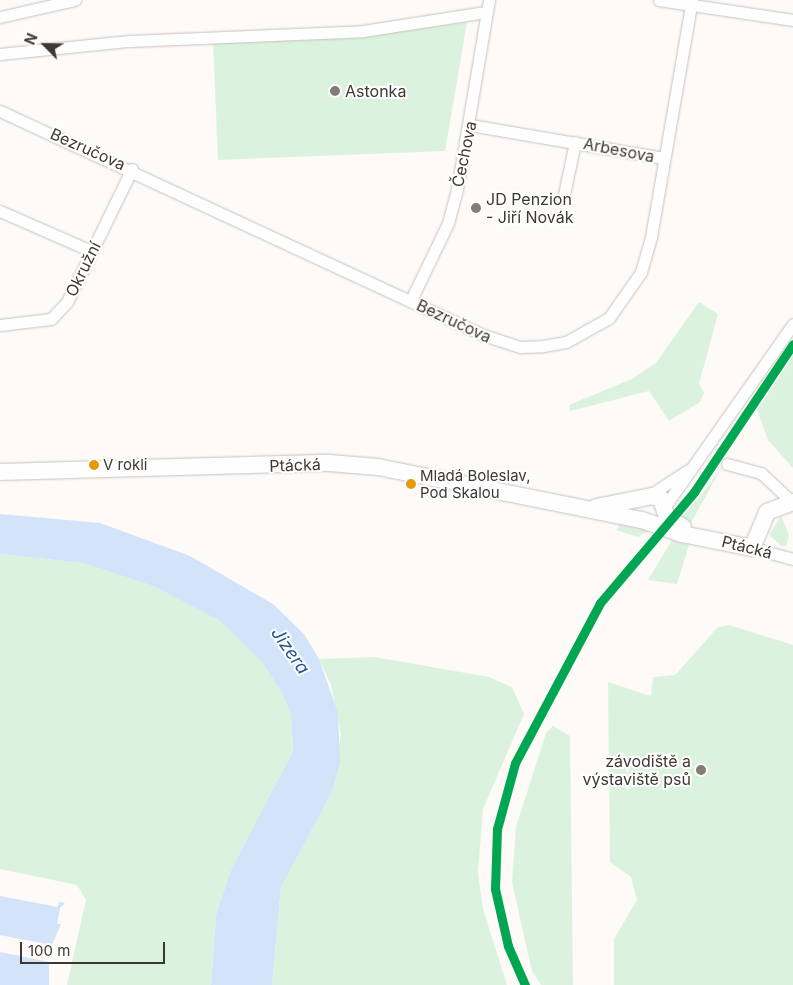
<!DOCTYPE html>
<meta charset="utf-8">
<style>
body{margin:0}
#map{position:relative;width:793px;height:985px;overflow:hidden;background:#fdfaf8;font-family:Inter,sans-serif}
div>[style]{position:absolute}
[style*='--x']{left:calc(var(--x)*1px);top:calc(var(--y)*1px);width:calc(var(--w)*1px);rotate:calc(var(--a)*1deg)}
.green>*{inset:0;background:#dbf3de}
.water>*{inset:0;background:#d2e3fa}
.roads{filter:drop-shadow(0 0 1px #c7c2bf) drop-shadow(0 0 1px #c7c2bf)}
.street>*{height:11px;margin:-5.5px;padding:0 5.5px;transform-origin:5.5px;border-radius:5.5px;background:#fffefe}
.secondary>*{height:16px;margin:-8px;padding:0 8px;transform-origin:8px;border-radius:8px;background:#fffefe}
.rail-1>*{height:9px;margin:-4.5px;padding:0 4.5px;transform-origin:4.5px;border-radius:4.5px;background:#00a651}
.dots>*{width:14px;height:14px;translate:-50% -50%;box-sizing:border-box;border:2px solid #fff;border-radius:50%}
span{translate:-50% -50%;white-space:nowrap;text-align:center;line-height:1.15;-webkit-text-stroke:4px #fff;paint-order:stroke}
.bus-label{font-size:15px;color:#3f3832}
.left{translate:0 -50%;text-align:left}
.poi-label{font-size:16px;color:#3f3832}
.right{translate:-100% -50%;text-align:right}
.street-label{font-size:16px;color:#3f3832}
.water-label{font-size:18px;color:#1f5597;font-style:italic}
.north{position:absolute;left:20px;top:20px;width:50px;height:50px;-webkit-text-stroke:4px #fff;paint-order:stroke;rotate:293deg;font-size:14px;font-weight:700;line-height:20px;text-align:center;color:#3f3832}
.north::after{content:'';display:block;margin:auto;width:18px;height:22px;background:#3f3832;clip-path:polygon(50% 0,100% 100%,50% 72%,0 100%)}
.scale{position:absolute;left:20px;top:942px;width:145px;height:22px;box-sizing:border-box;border:2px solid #3f3832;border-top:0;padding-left:6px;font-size:15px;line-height:18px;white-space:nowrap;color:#3f3832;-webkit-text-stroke:4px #fff;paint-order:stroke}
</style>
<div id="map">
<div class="green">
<div style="clip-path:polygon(467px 22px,445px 151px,218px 160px,213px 42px,361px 36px)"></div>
<div style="clip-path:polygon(699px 302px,718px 314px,699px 384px,704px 393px,700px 402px,669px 421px,649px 391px,570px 411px,569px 405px,632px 379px,656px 363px)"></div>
<div style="clip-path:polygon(793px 356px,793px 468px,768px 440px,757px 410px)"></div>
<div style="clip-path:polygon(722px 467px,691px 523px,678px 522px,700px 496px)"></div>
<div style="clip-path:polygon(781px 516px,789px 535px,786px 546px,781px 546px,769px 535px)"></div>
<div style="clip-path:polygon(622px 522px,655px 528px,638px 537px,616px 530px)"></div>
<div style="clip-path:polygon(672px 540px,689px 545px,677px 584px,648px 580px)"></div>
<div style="clip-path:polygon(0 554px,83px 563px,153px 586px,220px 621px,262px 662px,282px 693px,291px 715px,293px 751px,231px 870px,216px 915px,211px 985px,67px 985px,86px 900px,77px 885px,0 869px)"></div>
<div style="clip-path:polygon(729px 625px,793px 645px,793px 985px,614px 985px,614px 939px,637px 900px,631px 877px,610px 862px,608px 682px,651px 696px,653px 677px,675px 675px,718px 627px)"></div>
<div style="clip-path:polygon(374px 657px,489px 677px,512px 687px,524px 714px,483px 809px,478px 872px,483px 909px,507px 985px,272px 985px,281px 887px,331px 794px,341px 734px,331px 685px,319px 659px)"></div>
<div style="clip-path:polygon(553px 726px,570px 736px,573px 985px,541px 985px,532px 971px,512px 882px,516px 827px,546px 733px)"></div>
</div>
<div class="water">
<div style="clip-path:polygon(0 514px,100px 523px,190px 556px,273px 604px,304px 634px,319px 659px,338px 713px,340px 762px,331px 794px,281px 887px,272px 985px,211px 985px,216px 915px,231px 870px,293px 751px,291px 715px,282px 693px,262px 662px,220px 621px,153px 586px,83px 563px,0 554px)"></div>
<div style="clip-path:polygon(0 896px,58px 907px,59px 902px,65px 903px,60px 908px,57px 924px,61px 924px,52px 945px,0 935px)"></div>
<div style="clip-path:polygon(0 952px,49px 962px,49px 985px,0 985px)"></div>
</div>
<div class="roads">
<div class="street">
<div style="--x:659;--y:0;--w:135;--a:8.5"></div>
<div style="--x:0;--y:17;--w:77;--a:-12.8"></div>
<div style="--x:0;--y:54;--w:130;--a:-5.8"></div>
<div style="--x:129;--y:41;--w:234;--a:-2.4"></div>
<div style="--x:363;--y:31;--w:124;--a:-8.8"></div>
<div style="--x:0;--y:111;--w:532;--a:24.88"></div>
<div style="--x:483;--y:335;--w:39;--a:18"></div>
<div style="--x:520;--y:347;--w:23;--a:-2"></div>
<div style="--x:543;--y:346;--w:23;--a:-10"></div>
<div style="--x:566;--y:342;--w:49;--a:-29.2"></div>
<div style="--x:609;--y:318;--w:56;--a:-55.2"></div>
<div style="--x:641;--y:272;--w:36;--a:-74"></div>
<div style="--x:651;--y:237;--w:241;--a:-80.2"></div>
<div style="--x:470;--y:125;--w:196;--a:9.7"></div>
<div style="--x:563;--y:199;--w:58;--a:-78.1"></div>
<div style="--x:0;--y:211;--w:99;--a:23.7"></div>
<div style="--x:411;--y:300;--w:85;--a:-64.3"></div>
<div style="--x:448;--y:223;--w:35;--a:-75"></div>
<div style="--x:457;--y:189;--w:192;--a:-80.4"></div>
<div style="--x:0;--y:325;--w:51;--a:-6.7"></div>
<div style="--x:51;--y:319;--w:23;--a:-47"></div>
<div style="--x:67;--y:302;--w:148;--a:-64"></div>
<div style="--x:727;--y:464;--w:35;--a:15"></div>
<div style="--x:761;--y:473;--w:41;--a:43"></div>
<div style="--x:650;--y:495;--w:45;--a:-33.3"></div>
<div style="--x:663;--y:509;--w:226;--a:-54.9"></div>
<div style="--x:752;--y:548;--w:42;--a:15"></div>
</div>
<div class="secondary">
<div style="--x:0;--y:472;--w:329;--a:-1.6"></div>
<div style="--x:329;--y:463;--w:49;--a:4.7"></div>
<div style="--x:378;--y:467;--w:269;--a:11.4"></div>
<div style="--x:642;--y:520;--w:42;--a:19.3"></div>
<div style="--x:682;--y:534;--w:71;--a:11.3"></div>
<div style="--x:752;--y:548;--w:39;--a:-67"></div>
<div style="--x:767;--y:512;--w:28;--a:-21"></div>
<div style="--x:596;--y:507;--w:57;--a:-11.1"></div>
<div style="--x:652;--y:496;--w:9;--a:18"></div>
<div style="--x:661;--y:499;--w:20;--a:72"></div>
<div style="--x:667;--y:518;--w:18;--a:29"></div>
</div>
</div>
<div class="rail-1">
<div style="--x:525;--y:985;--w:43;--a:-113.6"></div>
<div style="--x:508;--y:946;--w:58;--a:-102.8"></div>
<div style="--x:495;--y:889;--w:60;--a:-88.1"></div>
<div style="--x:497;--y:829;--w:68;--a:-74.7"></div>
<div style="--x:515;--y:763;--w:181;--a:-62"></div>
<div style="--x:600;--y:603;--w:145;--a:-49.7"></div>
<div style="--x:694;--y:492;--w:178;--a:-56.2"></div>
</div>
<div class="dots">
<div style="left:335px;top:91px;background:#827c77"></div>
<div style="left:476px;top:208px;background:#827c77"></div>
<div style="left:94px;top:465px;background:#e59b05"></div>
<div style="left:411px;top:484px;background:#e59b05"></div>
<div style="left:701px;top:770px;background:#827c77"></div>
</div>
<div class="bus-label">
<span class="left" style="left:103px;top:465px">V rokli</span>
<span class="left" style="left:420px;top:484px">Mladá Boleslav,<br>Pod Skalou</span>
</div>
<div class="poi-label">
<span class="left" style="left:345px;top:91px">Astonka</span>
<span class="left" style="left:486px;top:208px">JD Penzion<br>- Jiří Novák</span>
<span class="right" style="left:691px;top:770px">závodiště a<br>výstaviště psů</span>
</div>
<div class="street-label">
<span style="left:88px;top:149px;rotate:24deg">Bezručova</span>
<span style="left:619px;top:150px;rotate:11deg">Arbesova</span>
<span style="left:464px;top:154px;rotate:-78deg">Čechova</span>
<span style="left:83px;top:269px;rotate:-64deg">Okružní</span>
<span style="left:454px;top:321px;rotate:25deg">Bezručova</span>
<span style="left:295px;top:465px;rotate:-2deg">Ptácká</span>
<span style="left:747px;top:547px;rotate:14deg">Ptácká</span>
</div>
<div class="water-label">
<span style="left:290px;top:651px;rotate:55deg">Jizera</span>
</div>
<div class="north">N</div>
<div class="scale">100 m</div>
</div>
